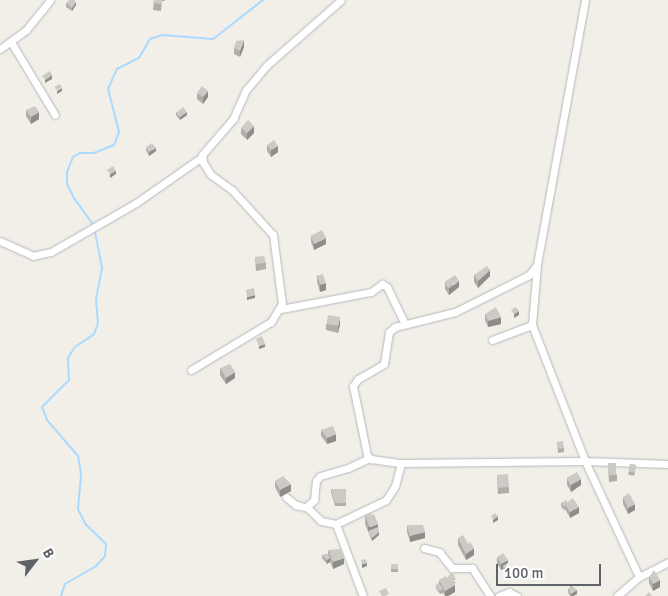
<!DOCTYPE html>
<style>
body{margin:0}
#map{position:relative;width:668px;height:596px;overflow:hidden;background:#f1efe8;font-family:Signika,sans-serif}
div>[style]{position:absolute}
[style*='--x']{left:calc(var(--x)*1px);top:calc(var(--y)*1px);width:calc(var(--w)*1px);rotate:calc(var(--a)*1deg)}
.stream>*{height:2px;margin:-1px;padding:0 1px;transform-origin:1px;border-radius:1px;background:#aadaff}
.roads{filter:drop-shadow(0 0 1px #b5b8bc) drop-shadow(0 0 1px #b5b8bc)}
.minor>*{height:7px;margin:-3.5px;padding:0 3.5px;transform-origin:3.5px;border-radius:3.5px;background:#fff}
.wall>*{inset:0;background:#afaea9;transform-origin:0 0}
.shaded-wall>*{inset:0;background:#8f8d8a}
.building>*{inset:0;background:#cccac5;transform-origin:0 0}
span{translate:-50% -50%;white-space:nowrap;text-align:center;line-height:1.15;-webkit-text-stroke:4.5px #fff;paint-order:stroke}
.north{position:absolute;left:10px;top:536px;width:50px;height:50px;-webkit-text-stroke:4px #fff;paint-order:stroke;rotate:60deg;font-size:14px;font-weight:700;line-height:20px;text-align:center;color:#5f6368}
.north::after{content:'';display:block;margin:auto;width:18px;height:22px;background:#5f6368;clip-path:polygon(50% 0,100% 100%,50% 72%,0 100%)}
.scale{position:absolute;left:496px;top:564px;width:105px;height:22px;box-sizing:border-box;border:2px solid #5f6368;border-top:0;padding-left:6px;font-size:15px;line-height:18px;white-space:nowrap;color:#5f6368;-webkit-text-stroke:4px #fff;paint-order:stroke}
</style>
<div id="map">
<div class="stream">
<div style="--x:92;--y:223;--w:31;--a:-126"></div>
<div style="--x:74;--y:198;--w:16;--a:-117"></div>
<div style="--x:67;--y:184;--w:12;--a:-90"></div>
<div style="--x:67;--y:172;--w:16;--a:-68"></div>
<div style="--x:73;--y:157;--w:8;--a:-30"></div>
<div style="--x:80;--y:153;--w:14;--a:0"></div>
<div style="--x:94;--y:153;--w:22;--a:-22"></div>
<div style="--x:114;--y:145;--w:14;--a:-69"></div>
<div style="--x:119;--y:132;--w:44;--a:-104.3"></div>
<div style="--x:108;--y:89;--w:22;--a:-66"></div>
<div style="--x:117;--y:69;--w:25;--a:-27"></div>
<div style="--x:139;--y:58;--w:22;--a:-60"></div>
<div style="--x:150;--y:39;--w:13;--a:-18"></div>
<div style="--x:162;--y:35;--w:51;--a:4.5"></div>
<div style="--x:213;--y:39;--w:63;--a:-38"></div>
<div style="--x:61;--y:596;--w:13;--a:-72"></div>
<div style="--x:65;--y:584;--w:36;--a:-30"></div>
<div style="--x:96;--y:566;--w:13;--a:-48"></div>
<div style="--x:105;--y:556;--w:12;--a:-85"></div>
<div style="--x:106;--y:544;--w:28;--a:-136"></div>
<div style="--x:86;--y:525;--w:18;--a:-117"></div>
<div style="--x:78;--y:509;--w:36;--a:-85"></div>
<div style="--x:81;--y:473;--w:17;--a:-100"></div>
<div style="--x:78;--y:456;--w:48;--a:-130.7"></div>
<div style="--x:47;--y:420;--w:14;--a:-111"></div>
<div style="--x:42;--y:407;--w:38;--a:-45"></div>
<div style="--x:69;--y:380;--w:22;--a:-93"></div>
<div style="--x:68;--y:358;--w:13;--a:-58"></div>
<div style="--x:75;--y:347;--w:23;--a:-34"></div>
<div style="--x:94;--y:334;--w:12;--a:-70"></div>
<div style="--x:98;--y:323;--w:24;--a:-95"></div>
<div style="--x:96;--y:299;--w:32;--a:-79"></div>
<div style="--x:102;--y:268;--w:36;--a:-101"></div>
</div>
<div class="roads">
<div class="minor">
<div style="--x:585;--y:0;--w:269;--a:100.3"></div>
<div style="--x:537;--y:265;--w:60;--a:94.8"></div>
<div style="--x:532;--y:325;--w:146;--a:68.7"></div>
<div style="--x:585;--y:461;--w:128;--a:65"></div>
<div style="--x:11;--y:42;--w:85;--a:58.9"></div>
<div style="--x:0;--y:49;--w:32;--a:-36"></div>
<div style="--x:26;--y:30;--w:38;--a:-51"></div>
<div style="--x:0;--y:241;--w:36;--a:24"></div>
<div style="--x:33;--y:256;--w:18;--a:-13"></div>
<div style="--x:51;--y:252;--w:98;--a:-30"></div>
<div style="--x:136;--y:203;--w:80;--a:-34.9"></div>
<div style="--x:537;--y:265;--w:13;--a:129"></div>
<div style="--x:529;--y:275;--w:83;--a:153.4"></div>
<div style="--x:455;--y:312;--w:62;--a:166"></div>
<div style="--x:395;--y:327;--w:8;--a:140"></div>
<div style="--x:389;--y:332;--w:32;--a:99"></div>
<div style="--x:384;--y:364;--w:30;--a:150"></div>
<div style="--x:358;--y:379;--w:9;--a:126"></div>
<div style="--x:353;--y:386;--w:70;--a:78.5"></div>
<div style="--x:367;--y:455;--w:6;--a:45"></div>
<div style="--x:371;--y:459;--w:30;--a:8"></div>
<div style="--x:401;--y:463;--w:184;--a:-0.6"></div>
<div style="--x:585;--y:461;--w:83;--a:2.1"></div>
<div style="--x:281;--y:309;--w:92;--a:-10.7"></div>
<div style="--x:371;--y:292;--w:14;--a:-36"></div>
<div style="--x:382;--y:284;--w:6;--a:31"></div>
<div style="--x:387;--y:287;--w:41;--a:64.1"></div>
<div style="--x:492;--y:340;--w:43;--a:-20.6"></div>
<div style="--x:191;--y:370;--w:93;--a:-31"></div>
<div style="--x:271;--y:322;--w:21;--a:-59"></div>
<div style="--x:282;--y:304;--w:70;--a:-97.4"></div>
<div style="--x:273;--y:235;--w:61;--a:-132.3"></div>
<div style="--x:232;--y:190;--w:26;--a:-144"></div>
<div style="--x:211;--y:175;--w:15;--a:-122"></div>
<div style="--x:203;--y:162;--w:7;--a:-98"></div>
<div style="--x:202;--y:155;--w:48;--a:-49.3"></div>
<div style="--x:233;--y:119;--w:32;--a:-66"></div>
<div style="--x:246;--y:90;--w:33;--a:-50"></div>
<div style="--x:267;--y:65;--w:98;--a:-41.3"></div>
<div style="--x:286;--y:497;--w:13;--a:39"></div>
<div style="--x:296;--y:505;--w:12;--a:14"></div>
<div style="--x:308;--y:508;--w:18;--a:45"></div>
<div style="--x:321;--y:521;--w:15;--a:11"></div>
<div style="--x:306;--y:507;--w:11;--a:-41"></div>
<div style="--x:314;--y:500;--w:19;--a:-84"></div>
<div style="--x:316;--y:481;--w:6;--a:-51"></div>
<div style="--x:320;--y:476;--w:29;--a:-16"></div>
<div style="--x:348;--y:468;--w:23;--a:-25"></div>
<div style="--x:424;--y:548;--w:16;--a:15"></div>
<div style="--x:439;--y:552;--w:21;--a:51"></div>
<div style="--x:452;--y:568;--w:20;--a:0"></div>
<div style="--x:472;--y:568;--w:33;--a:57"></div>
<div style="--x:363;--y:596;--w:77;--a:-110.6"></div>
<div style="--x:336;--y:524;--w:55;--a:-25.6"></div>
<div style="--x:386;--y:500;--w:17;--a:-57"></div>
<div style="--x:395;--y:486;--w:24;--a:-75"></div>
<div style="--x:499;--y:596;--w:11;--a:-22"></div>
<div style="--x:509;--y:592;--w:9;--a:27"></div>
<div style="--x:617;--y:596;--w:29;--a:-41"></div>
<div style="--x:639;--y:577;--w:33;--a:-27"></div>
</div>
</div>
<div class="wall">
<div style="clip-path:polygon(154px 0,165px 0,165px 1px,162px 1px,161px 11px,153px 10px)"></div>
<div style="clip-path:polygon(66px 3px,76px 5px,72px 11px,66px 7px)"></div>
<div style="clip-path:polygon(244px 47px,240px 57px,234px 54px,234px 48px)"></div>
<div style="clip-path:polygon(197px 93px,208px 97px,203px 104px,197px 99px)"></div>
<div style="clip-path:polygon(26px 110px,39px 119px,31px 124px,26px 116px)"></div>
<div style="clip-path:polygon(176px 112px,187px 115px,180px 120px,176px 115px)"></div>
<div style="clip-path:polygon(241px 128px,254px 133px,247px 140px,241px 134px)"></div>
<div style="clip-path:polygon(267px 145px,278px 152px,271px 157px,267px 151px)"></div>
<div style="clip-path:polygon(146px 147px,156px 151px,149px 156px,146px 150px)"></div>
<div style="clip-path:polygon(311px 236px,326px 244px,314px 250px,311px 242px)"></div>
<div style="clip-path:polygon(255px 257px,266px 263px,266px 269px,256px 271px)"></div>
<div style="clip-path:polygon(317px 275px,326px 290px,320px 292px,317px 282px)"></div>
<div style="clip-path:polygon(474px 275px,490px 276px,478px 288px,474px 282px)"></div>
<div style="clip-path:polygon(445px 283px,459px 287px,449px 295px,445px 289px)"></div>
<div style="clip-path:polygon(485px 314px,501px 324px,488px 327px,485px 320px)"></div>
<div style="clip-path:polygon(326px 324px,340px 324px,338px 333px,326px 330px)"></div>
<div style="clip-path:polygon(220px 368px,235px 378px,226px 384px,220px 375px)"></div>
<div style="clip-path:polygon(321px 430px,336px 441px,327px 444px,321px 436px)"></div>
<div style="clip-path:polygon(557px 442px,564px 448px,564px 452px,558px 453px)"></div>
<div style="clip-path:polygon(608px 463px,617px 475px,617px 481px,609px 482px)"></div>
<div style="left:630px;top:464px;width:6px;height:11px;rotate:9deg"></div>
<div style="clip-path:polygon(497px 475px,509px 487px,509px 493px,498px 494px)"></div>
<div style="clip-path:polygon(567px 478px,581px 485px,571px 492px,567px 485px)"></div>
<div style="clip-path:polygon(275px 481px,291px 491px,280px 497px,275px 487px)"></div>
<div style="clip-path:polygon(331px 489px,346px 503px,346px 506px,335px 506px,331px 492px)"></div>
<div style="clip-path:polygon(623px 497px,635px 510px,628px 514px,623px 504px)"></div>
<div style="clip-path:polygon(567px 502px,579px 513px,570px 518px,565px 509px,564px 510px,561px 506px,561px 503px)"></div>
<div style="clip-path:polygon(365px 515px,378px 527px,379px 535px,372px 541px,365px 524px)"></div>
<div style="clip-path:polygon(407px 525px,425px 538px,410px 542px,407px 532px)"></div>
<div style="clip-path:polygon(458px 538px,474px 555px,466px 560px,458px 545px)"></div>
<div style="clip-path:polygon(328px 550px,344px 564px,333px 569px,330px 561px,327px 564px,322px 558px,322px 555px,328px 554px)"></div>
<div style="clip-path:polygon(497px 557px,508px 563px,510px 571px,505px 573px,503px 569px,501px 570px,497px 563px)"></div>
<div style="left:391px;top:564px;width:7px;height:8px"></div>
<div style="clip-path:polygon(649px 577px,660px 587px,653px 591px,649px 583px)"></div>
<div style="clip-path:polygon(439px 580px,456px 582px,454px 584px,455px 592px,448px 596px,445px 596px,443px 593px,440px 594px,436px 588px,436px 585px,439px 583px)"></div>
<div style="clip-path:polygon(570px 584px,577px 594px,573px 596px,570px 596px,568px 592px,568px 589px,570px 588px)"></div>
</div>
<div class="shaded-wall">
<div style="clip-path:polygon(76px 2px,76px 5px,72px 11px,72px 8px)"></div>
<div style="clip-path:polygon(244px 40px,244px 47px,240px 57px,240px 51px)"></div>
<div style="clip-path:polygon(52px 75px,52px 79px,45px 83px,45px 80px)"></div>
<div style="clip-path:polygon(62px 88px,62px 91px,57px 94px,57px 91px)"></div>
<div style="clip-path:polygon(208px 91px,208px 97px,203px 104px,203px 97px)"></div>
<div style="clip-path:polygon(39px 112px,39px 119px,31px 124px,31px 117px)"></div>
<div style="clip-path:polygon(187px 112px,187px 115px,180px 120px,180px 117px)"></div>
<div style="clip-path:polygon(254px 126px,254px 133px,247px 140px,247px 133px)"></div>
<div style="clip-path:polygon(278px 146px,278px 152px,271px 157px,271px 150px)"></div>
<div style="clip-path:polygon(156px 148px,156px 151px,149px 156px,149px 152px)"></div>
<div style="clip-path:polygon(116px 171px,116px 174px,110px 178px,110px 174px)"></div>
<div style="clip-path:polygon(326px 238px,326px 244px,314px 250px,314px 244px)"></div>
<div style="clip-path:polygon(490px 270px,490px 276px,478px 288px,478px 281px)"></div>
<div style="clip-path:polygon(459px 281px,459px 287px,449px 295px,449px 289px)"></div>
<div style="clip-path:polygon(326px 283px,326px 290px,320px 292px,320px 285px)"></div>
<div style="clip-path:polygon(255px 295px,255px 298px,247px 300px,247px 297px)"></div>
<div style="clip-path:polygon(519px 311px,519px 315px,514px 318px,514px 314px)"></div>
<div style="clip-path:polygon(340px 317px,340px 324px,338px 333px,338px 326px)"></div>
<div style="clip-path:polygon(501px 317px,501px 324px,488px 327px,488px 321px)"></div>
<div style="clip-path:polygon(265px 344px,265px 347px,259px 349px,259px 346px)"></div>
<div style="clip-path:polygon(235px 372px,235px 378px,226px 384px,226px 378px)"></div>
<div style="clip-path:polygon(336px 434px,336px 441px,327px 444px,327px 438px)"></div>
<div style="clip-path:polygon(581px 479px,581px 485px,571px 492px,571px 485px)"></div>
<div style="clip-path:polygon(291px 484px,291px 491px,280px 497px,280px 490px)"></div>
<div style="clip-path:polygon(635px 504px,635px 510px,628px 514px,628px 508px)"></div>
<div style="clip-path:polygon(579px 507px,579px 513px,570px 518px,570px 512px)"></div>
<div style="clip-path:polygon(498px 516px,498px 520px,493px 523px,493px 520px)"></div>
<div style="clip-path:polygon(378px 524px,378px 530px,368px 531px,368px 534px,368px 527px)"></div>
<div style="clip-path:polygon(379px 532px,379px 535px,372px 541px,372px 538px)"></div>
<div style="clip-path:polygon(425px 532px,425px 538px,410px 542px,410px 536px)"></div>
<div style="clip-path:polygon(474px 548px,474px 555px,466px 560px,466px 554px)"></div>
<div style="clip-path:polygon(330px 558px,330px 562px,327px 564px,327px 560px)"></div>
<div style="clip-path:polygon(344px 558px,344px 564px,333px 569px,333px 562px)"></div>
<div style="clip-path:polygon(508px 560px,508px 567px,503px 566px,503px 569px,501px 570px,501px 564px)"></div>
<div style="clip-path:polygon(367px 563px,367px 566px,362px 568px,362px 564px)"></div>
<div style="clip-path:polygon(510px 567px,510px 571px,505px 573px,505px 570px)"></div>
<div style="clip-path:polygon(660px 580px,660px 587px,653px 591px,653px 584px)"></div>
<div style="clip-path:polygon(455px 585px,455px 592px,448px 596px,445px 596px,445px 591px)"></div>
<div style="clip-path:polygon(577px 590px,577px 594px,573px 596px,571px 596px,571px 594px)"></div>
</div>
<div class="building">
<div style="clip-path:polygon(69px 0,74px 0,76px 2px,72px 8px,66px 3px)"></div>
<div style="clip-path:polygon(154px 0,162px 0,161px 4px,153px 3px)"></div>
<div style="clip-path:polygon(244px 40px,240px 51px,234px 48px,236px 41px)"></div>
<div style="clip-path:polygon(50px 71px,52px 75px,45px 80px,42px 76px)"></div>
<div style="left:60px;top:84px;width:4px;height:6px;rotate:63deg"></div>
<div style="clip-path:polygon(202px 86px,208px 91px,203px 97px,197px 93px)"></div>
<div style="clip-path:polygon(35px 106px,39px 112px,31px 117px,26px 110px)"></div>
<div style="left:183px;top:107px;width:6px;height:9px;rotate:51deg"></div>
<div style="clip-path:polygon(248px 120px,254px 126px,247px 133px,241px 128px)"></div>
<div style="clip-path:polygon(274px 140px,278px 146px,271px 150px,267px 145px)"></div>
<div style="clip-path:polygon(152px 143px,156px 148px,149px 152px,146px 147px)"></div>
<div style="clip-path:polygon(113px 166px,116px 171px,110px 174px,107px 170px)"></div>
<div style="left:322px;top:230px;width:9px;height:13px;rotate:63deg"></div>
<div style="clip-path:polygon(264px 256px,266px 263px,256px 264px,255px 257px)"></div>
<div style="clip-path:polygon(487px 266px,490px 270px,478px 281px,474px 275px)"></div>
<div style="left:323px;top:274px;width:9px;height:6px;rotate:72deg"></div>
<div style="left:455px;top:275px;width:7px;height:13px;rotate:56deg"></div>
<div style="clip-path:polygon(254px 288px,255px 295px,247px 297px,246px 290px)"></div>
<div style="clip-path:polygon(496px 307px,501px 317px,488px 321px,485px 314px)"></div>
<div style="clip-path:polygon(516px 307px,519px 311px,514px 314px,511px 310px)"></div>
<div style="left:328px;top:315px;width:12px;height:9px;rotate:9deg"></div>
<div style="clip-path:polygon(262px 336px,265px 344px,259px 346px,256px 339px)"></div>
<div style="clip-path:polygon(230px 364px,235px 372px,226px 378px,220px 368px)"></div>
<div style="clip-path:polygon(333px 426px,336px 434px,327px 438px,321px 430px)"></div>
<div style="left:563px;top:441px;width:7px;height:6px;rotate:82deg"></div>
<div style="left:608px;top:463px;width:8px;height:12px"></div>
<div style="left:630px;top:464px;width:6px;height:8px;rotate:9deg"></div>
<div style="left:577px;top:472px;width:8px;height:12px;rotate:60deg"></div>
<div style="left:508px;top:474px;width:13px;height:11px;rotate:86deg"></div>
<div style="clip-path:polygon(283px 476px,291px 484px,280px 490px,275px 481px)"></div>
<div style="clip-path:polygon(331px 489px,346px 489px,346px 503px,335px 503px)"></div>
<div style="clip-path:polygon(629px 493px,635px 504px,628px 508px,623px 497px)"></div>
<div style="clip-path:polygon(573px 498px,579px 507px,570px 512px,565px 504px)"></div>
<div style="clip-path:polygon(566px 500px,567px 502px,565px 504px,565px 506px,564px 507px,561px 503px)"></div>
<div style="clip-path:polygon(371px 513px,371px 515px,366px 517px,365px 515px)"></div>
<div style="clip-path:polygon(495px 513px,498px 516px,493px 520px,491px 516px)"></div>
<div style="left:374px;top:514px;width:11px;height:9px;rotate:68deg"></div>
<div style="clip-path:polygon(407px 525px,423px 525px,425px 532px,410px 536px)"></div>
<div style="clip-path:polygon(378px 527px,379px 532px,372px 538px,368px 531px)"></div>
<div style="clip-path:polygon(463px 535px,468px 544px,470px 542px,474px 548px,466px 554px,458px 538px)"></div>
<div style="clip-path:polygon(341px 549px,344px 558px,333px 562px,328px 550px)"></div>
<div style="clip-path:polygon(503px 553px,508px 560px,501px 564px,497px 557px)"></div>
<div style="clip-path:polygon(328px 554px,330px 558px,327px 560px,322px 555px)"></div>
<div style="left:366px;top:559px;width:4px;height:5px;rotate:76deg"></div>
<div style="left:508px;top:563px;width:4px;height:6px;rotate:63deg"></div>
<div style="left:391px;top:564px;width:7px;height:5px"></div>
<div style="clip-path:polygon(654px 570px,660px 580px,653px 584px,649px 577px)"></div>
<div style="clip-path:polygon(452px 572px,456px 579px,453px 582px,452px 580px,449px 582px,447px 578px)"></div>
<div style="clip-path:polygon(446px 576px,449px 582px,452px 580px,455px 585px,445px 591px,439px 580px)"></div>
<div style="left:439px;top:583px;width:7px;height:4px;rotate:56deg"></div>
<div style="clip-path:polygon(570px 584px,577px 590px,571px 594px,568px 589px,572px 587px)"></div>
<div style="clip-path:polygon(386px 588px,389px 594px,385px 596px,382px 596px,379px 591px)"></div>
<div style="clip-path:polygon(649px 592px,652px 596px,645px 596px)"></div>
</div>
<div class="north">B</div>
<div class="scale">100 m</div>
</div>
